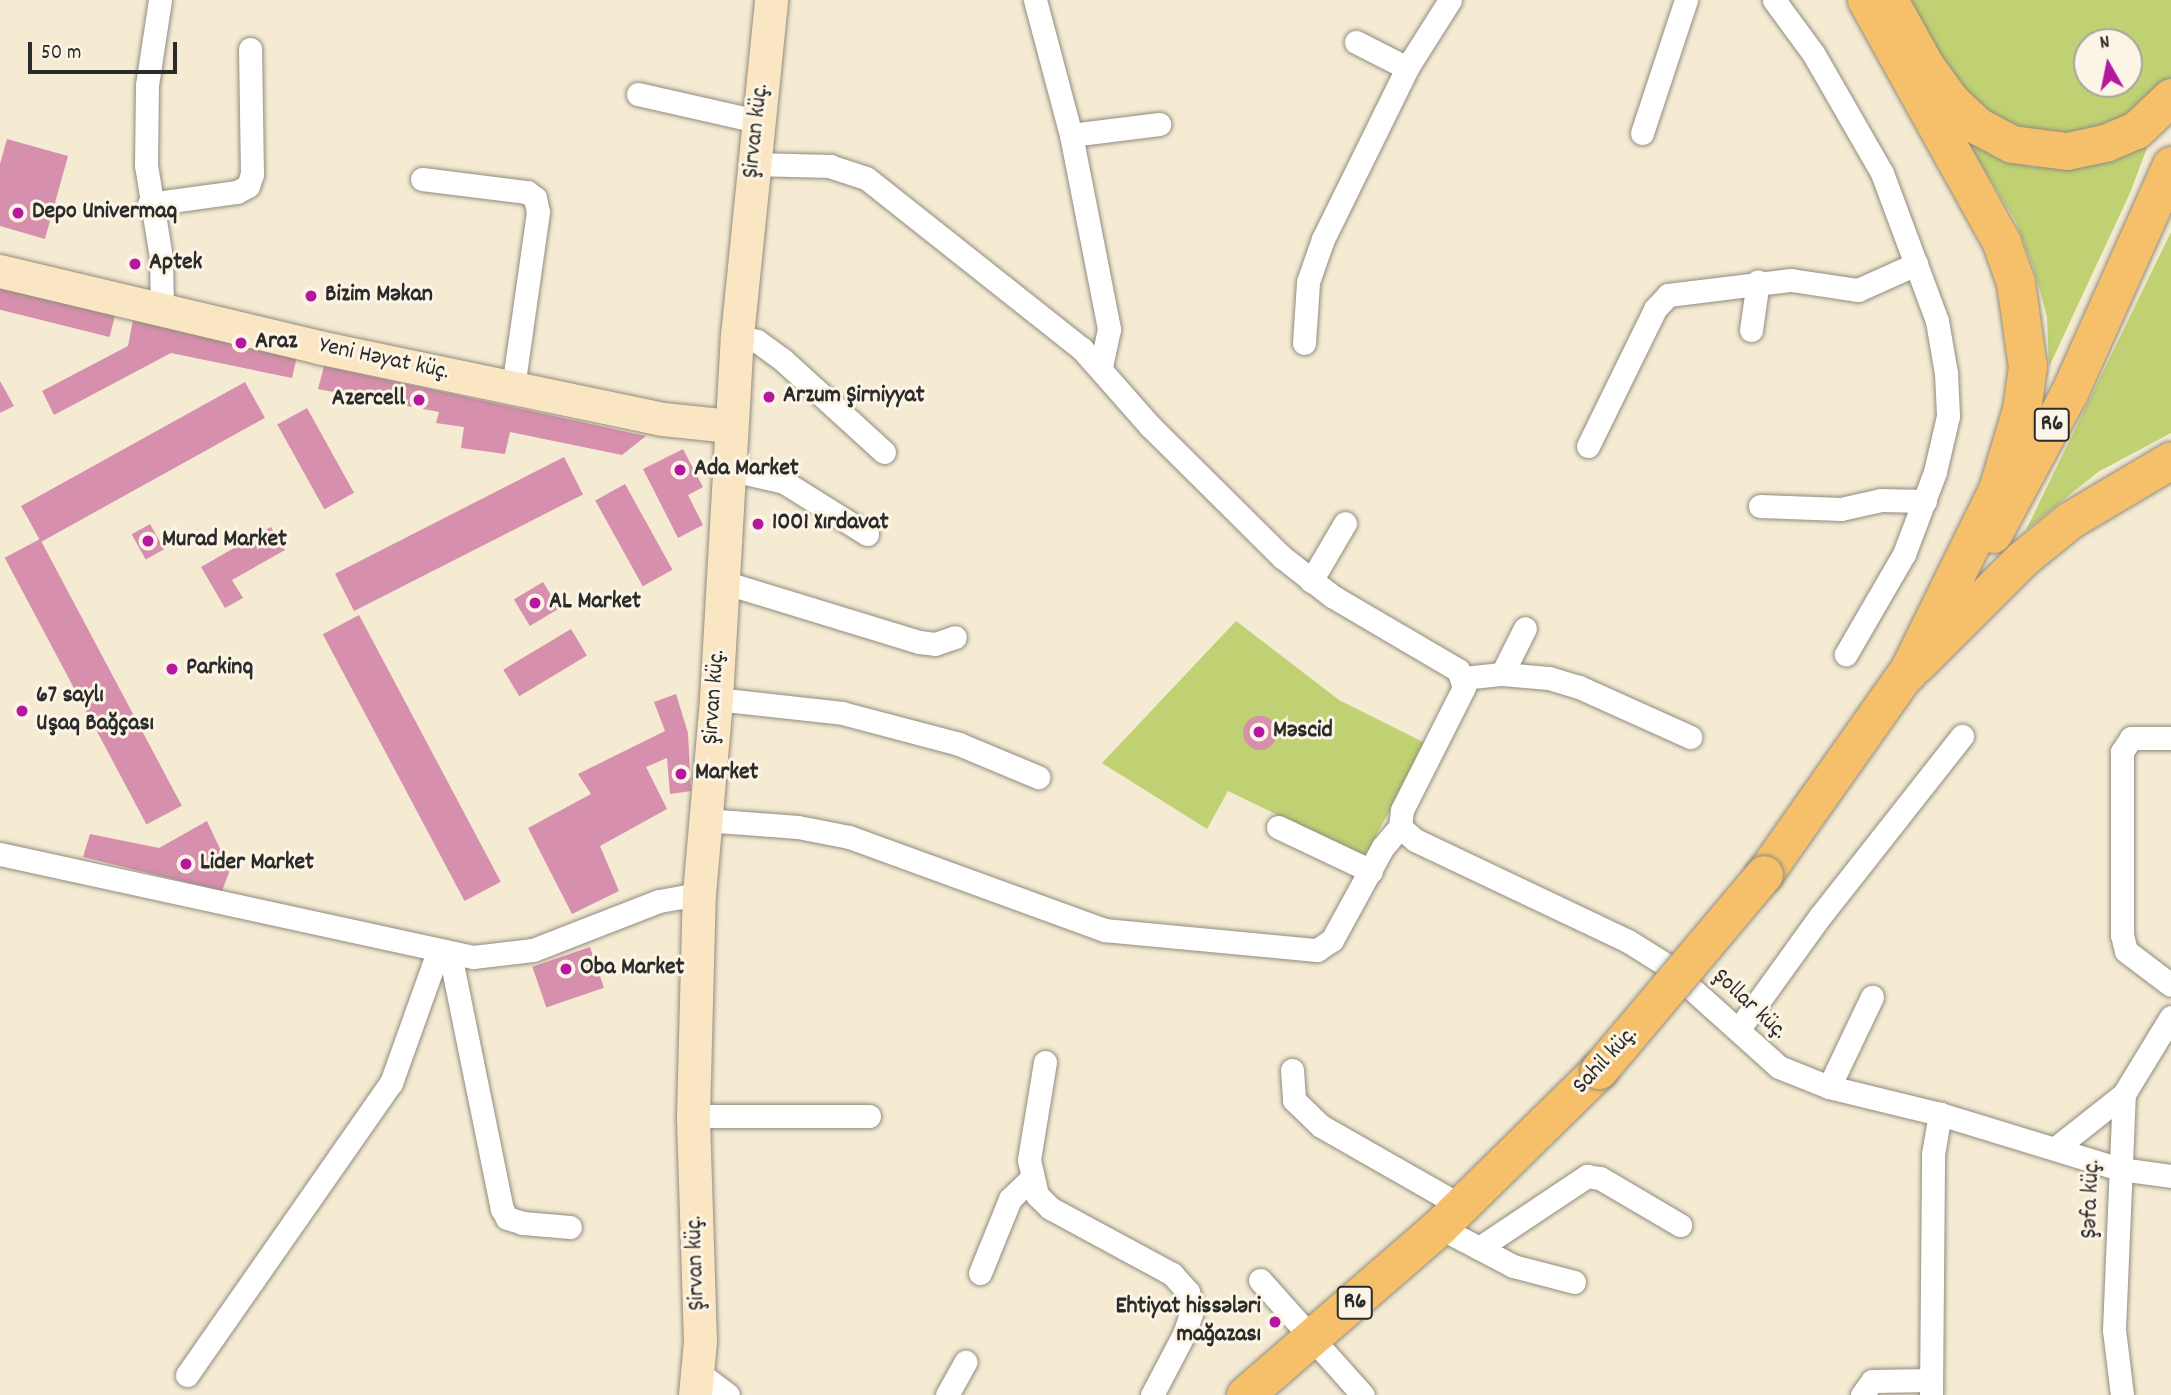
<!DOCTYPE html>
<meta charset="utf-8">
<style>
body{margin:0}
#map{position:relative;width:2171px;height:1395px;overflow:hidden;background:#f5ebd3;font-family:Dekko,sans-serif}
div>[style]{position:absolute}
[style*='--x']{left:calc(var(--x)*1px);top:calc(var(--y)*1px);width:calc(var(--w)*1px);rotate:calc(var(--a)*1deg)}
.green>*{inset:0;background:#c0d173}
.building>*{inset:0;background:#d68fac;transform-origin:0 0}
.round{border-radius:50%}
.roads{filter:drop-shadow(0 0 2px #908b7f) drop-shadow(0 0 2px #908b7f)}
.street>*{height:23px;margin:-11.5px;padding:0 11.5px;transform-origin:11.5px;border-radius:11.5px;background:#fff}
.secondary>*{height:33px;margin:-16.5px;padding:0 16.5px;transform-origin:16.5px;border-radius:16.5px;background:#fbe6c4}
.primary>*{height:37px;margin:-18.5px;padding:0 18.5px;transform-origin:18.5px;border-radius:18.5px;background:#f6c06b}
.highway>*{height:38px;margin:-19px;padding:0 19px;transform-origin:19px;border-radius:19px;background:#f6c06b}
.bridges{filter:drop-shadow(0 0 2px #908b7f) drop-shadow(0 0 2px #908b7f)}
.primary-bridge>*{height:37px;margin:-18.5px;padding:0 18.5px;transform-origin:18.5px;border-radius:18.5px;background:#f6c06b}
.dots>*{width:19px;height:19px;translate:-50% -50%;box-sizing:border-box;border:4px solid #fcf5e5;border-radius:50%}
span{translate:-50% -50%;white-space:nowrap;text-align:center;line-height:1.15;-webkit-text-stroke:6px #fcf5e5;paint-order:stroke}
.shield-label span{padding:2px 5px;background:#fcf5e5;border:2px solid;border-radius:5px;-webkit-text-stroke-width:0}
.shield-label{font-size:23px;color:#2b2b2b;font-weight:700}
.street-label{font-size:24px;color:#2b2b2b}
.poi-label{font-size:24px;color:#2b2b2b;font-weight:700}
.left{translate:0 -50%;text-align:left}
.right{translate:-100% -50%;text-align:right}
.north{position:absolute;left:2073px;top:28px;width:70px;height:70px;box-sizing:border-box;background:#fcf5e5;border:2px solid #a8a49b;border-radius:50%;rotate:351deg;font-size:19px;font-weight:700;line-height:28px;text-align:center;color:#2b2b2b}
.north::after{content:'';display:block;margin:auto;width:24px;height:32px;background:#b5179e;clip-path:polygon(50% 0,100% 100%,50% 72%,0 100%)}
.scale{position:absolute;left:28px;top:42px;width:149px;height:32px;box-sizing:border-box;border:4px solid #2b2b2b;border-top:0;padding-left:9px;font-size:21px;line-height:24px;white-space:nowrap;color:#2b2b2b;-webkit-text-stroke:5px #fcf5e5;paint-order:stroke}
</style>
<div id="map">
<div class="green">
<div style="clip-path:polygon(evenodd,1904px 0,2171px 0,2171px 77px,2151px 104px,2079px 136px,1996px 125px,1959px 94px,1904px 0,2087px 42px,2129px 42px,2129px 84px,2087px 84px,2087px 42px)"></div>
<div style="clip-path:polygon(2150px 140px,2130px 193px,2049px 367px,2047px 317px,2034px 269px,2016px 222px,1967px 141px,2006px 161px,2034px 167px,2078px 167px,2115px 159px)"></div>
<div style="clip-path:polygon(2171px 232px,2171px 433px,2098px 472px,2026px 530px)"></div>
<div style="clip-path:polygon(1236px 621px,1339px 700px,1427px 744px,1364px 857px,1228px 791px,1207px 829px,1102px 763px)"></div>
</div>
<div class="building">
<div style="clip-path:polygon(7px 139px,68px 156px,45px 239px,0 226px,0 164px)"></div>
<div style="left:0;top:285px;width:119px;height:24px;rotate:14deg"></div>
<div style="clip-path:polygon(134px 315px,298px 352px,292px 378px,171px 353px,54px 415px,42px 391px,128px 346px)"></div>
<div style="clip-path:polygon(324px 366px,646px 436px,622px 455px,510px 432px,505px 454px,461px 448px,464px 427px,436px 423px,439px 412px,318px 389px)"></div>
<div style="clip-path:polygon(0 381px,14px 406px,0 413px)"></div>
<div style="left:245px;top:382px;width:41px;height:256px;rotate:61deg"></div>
<div style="left:307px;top:408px;width:97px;height:34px;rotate:61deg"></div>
<div style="clip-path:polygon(683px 449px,703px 487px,688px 495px,703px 525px,678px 538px,643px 469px)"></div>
<div style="left:564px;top:457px;width:42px;height:257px;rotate:63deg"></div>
<div style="left:625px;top:484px;width:98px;height:34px;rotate:61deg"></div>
<div style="left:150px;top:524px;width:29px;height:21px;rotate:61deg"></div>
<div style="clip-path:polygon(271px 527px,285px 550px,232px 580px,243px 598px,225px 608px,201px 567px)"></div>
<div style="left:40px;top:539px;width:302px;height:40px;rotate:62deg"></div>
<div style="left:543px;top:582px;width:31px;height:34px;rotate:59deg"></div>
<div style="left:359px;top:615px;width:302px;height:41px;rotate:62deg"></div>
<div style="left:571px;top:629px;width:31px;height:79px;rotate:59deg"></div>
<div style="clip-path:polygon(676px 694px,688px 733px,691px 791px,670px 794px,667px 758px,646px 767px,667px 809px,600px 846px,619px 891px,572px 914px,528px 828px,591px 794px,578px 774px,665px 731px,654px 702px)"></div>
<div class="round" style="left:1243px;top:716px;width:34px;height:34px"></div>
<div style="clip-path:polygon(207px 821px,230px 870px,222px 891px,83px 857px,90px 834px,159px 848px)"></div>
<div style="left:590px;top:947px;width:43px;height:61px;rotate:71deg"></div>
</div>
<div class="roads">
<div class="street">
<div style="--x:160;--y:0;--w:86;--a:98.7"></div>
<div style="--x:147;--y:85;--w:80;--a:90.7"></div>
<div style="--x:146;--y:165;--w:94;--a:80.8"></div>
<div style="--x:161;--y:258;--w:50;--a:88.9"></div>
<div style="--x:1035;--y:0;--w:140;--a:75.1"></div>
<div style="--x:1071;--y:135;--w:198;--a:78.9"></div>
<div style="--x:1109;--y:329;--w:40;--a:102"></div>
<div style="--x:1774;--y:0;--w:66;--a:53.7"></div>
<div style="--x:1813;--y:53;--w:138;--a:60.1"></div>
<div style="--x:1882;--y:173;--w:158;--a:69.6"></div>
<div style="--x:1937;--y:321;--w:53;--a:80.2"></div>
<div style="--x:1946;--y:373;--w:43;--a:87.3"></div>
<div style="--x:1948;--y:416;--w:57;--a:103.1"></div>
<div style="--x:1935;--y:472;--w:88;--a:110.7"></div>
<div style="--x:1904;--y:554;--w:116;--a:120.1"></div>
<div style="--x:1356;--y:42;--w:57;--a:27"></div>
<div style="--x:638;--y:94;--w:122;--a:12.8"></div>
<div style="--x:1642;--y:133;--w:140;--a:-71.7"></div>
<div style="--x:1071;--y:135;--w:89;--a:-7.1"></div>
<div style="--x:422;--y:179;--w:106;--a:7.1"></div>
<div style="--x:527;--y:192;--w:10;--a:37"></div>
<div style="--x:535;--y:198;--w:14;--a:78"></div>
<div style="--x:538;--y:212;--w:177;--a:98.1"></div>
<div style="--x:149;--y:204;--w:89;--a:-7.8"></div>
<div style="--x:237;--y:192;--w:13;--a:-29"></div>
<div style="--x:248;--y:186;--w:13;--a:-72"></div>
<div style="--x:252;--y:174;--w:125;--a:-90.9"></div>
<div style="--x:1751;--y:330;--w:49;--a:-81.9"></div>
<div style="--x:737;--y:336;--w:21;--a:14"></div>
<div style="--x:757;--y:341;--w:31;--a:36"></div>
<div style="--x:782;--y:359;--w:138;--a:42.4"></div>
<div style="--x:1304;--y:343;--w:61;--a:-86.2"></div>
<div style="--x:1308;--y:282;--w:46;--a:-70.8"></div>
<div style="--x:1323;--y:239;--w:191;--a:-63.8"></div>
<div style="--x:1407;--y:68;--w:80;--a:-57.7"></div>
<div style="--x:1588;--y:446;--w:153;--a:-63.9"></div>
<div style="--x:1655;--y:309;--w:19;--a:-47"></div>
<div style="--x:1668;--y:295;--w:124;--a:-7"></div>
<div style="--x:1791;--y:280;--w:68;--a:8.5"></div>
<div style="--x:1858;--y:290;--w:64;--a:-24.1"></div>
<div style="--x:728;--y:469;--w:57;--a:13.1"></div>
<div style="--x:784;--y:482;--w:98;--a:32.1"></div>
<div style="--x:1760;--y:506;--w:81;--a:2.1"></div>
<div style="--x:1841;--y:509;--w:41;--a:-12.7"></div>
<div style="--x:1881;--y:500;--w:44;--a:1.3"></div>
<div style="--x:1311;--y:581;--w:67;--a:-59.6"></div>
<div style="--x:723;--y:582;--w:205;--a:17"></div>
<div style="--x:919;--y:642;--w:16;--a:7"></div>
<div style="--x:935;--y:644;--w:21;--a:-19"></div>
<div style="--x:1502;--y:674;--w:51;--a:-63.4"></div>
<div style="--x:1463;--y:678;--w:39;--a:-6"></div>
<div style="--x:1502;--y:674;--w:47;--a:4.9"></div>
<div style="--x:1549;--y:678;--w:31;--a:17"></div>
<div style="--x:1579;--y:687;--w:122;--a:24.2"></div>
<div style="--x:716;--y:699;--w:127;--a:6.3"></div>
<div style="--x:842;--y:713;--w:121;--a:14.8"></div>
<div style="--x:959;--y:744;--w:86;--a:22.7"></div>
<div style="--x:2171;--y:738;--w:40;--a:180"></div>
<div style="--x:2131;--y:738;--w:17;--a:123"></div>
<div style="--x:2122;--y:752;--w:183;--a:90"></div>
<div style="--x:2122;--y:935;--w:16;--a:76"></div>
<div style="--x:2126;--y:951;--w:56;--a:37.1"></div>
<div style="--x:705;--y:820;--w:93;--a:4.3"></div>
<div style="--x:798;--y:827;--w:52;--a:11.1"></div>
<div style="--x:849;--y:837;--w:271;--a:20"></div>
<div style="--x:1104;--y:930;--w:214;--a:5.4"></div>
<div style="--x:1317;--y:950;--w:18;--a:-34"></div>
<div style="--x:1332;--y:940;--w:106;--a:-61.3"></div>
<div style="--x:1383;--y:847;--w:26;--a:-50"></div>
<div style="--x:1400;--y:827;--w:17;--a:-83"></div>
<div style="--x:1402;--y:810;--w:138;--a:-63.2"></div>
<div style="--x:1464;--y:687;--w:18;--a:-109"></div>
<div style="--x:1458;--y:670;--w:146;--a:-149.6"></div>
<div style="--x:1332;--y:596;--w:63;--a:-142"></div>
<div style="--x:1282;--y:557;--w:186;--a:-135.2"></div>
<div style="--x:1150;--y:426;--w:103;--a:-131.4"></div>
<div style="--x:1082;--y:349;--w:275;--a:-141.6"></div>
<div style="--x:866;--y:178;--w:38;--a:-162"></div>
<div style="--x:830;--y:166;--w:77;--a:-178.5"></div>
<div style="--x:1278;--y:827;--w:103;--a:25.3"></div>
<div style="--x:1400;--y:827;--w:20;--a:41"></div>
<div style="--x:1415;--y:840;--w:236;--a:25.4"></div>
<div style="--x:1628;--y:941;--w:41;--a:32.2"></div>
<div style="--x:1663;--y:963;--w:156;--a:41.9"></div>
<div style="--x:1779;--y:1067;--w:54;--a:21.8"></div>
<div style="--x:1829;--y:1087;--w:114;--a:13.7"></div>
<div style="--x:1940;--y:1114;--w:188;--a:17"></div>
<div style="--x:2120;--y:1169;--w:51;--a:7.8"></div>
<div style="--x:0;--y:854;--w:484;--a:12.3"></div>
<div style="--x:473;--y:957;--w:60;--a:-6.7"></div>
<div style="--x:533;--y:950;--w:135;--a:-21.3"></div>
<div style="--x:659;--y:901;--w:41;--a:-9.9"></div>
<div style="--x:450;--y:954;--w:260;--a:78.5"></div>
<div style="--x:502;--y:1209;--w:10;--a:61"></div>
<div style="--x:507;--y:1218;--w:17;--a:17"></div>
<div style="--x:523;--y:1223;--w:47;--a:4.9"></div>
<div style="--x:1738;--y:1030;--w:142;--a:-54.2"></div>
<div style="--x:1821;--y:915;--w:228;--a:-51.8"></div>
<div style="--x:1045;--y:1062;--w:99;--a:99.3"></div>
<div style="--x:1029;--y:1160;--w:36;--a:77"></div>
<div style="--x:1037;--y:1195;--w:18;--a:45"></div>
<div style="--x:1050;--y:1208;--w:139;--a:28.4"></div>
<div style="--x:1172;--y:1274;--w:24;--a:48"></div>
<div style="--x:1188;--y:1292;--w:17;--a:73"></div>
<div style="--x:1193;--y:1308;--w:28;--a:109"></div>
<div style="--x:1184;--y:1334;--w:69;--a:117.7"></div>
<div style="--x:1292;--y:1070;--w:30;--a:86"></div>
<div style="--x:1294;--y:1100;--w:37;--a:44"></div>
<div style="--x:1321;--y:1126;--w:161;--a:29.7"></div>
<div style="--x:1829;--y:1087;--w:100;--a:-64.5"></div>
<div style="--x:693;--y:1116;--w:176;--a:0"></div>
<div style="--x:2057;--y:1147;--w:85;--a:-38.3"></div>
<div style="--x:1439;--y:1227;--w:84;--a:27.8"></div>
<div style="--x:1513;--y:1266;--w:63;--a:14.7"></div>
<div style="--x:1479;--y:1248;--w:130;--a:-33.7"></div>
<div style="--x:1587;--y:1176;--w:13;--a:9"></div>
<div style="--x:1600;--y:1178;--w:93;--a:30.4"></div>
<div style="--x:980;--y:1273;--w:80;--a:-67.9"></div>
<div style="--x:1010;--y:1199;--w:29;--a:-44"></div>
<div style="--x:1260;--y:1280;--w:154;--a:48.2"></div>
<div style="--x:699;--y:1373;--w:36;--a:37"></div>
<div style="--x:187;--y:1375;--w:356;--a:-55.1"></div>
<div style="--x:391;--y:1083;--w:139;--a:-70.3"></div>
<div style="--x:947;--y:1395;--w:38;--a:-61"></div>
<div style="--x:1862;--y:1395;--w:17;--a:-54"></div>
<div style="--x:1872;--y:1381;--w:59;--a:-1"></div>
<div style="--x:1931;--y:1395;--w:241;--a:-89.5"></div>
<div style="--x:1933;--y:1154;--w:41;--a:-80.1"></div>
<div style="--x:2122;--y:1395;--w:65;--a:-97"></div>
<div style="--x:2114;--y:1330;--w:236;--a:-87.6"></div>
<div style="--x:2124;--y:1094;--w:90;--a:-58.6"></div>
</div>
<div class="secondary">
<div style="--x:0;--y:271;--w:327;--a:13.4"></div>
<div style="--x:318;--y:347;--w:352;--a:11.8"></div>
<div style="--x:663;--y:419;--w:67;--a:6"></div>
<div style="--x:695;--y:1395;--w:54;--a:-84.7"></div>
<div style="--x:700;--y:1341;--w:225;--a:-91.8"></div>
<div style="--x:693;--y:1116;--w:222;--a:-88.5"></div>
<div style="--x:699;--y:894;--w:196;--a:-85"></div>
<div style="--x:716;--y:699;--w:364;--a:-86.7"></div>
<div style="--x:737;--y:336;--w:338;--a:-84.2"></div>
</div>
<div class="primary">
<div style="--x:1889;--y:0;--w:74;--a:61"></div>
<div style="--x:1925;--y:65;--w:44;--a:54.2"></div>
<div style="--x:1951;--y:101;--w:37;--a:43"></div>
<div style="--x:1978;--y:126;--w:38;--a:28"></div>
<div style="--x:2012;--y:144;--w:55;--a:7.3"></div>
<div style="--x:2067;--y:151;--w:39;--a:-12"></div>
<div style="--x:2105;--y:143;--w:34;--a:-23"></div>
<div style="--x:2136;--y:130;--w:48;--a:-43.3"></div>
<div style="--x:1993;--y:534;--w:160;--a:-61.7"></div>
<div style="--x:2069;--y:393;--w:250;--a:-65.9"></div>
<div style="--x:1916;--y:665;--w:150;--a:-45"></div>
<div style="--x:2022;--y:559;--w:62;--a:-39.1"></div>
<div style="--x:2070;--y:520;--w:117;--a:-30.7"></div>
<div style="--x:1764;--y:874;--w:278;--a:-54.8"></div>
<div style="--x:1245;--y:1395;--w:257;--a:-40.9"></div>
<div style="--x:1439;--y:1227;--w:224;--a:-44.5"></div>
</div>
<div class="highway">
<div style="--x:1867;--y:0;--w:278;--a:60.9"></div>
<div style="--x:2002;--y:243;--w:42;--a:70.7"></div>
<div style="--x:2016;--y:283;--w:85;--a:81.9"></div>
<div style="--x:2028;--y:367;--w:43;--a:97.9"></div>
<div style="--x:2022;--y:410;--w:84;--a:106.7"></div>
<div style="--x:1998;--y:490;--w:204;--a:116.2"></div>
</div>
</div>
<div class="bridges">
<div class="primary-bridge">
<div style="--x:1599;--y:1070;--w:256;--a:-49.9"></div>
</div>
</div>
<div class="dots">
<div style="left:18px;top:213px;background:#b5179e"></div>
<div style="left:135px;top:264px;background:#b5179e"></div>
<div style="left:311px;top:296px;background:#b5179e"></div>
<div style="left:241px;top:343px;background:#b5179e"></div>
<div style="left:769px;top:397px;background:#b5179e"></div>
<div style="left:419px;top:400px;background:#b5179e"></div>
<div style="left:680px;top:470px;background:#b5179e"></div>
<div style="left:758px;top:524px;background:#b5179e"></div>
<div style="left:148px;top:541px;background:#b5179e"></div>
<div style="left:535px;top:603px;background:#b5179e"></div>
<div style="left:172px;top:669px;background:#b5179e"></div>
<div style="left:22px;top:711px;background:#b5179e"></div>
<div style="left:1259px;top:732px;background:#b5179e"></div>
<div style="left:681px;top:774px;background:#b5179e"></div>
<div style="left:186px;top:864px;background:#b5179e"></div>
<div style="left:566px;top:969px;background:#b5179e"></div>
<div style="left:1275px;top:1322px;background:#b5179e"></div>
</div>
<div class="shield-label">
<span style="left:2052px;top:425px">R6</span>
<span style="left:1355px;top:1303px">R6</span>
</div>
<div class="street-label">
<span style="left:757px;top:131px;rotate:-84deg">Şirvan küç.</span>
<span style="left:384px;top:360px;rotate:12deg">Yeni Həyat küç.</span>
<span style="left:715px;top:697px;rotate:-86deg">Şirvan küç.</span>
<span style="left:1749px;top:1005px;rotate:43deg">Şollar küç.</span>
<span style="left:1606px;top:1061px;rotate:-47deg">Sahil küç.</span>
<span style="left:2092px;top:1199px;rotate:-88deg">Şəfa küç.</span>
<span style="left:697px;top:1263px;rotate:-92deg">Şirvan küç.</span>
</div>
<div class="poi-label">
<span class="left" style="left:32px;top:213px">Depo Univermaq</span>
<span class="left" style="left:149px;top:264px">Aptek</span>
<span class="left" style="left:325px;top:296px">Bizim Məkan</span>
<span class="left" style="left:255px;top:343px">Araz</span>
<span class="left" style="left:783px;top:397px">Arzum Şirniyyat</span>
<span class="right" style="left:405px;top:400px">Azercell</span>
<span class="left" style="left:694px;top:470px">Ada Market</span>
<span class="left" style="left:772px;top:524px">1001 Xırdavat</span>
<span class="left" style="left:162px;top:541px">Murad Market</span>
<span class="left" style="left:549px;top:603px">AL Market</span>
<span class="left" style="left:186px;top:669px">Parkinq</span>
<span class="left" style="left:36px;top:711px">67 saylı<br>Uşaq Bağçası</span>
<span class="left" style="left:1273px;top:732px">Məscid</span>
<span class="left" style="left:695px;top:774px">Market</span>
<span class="left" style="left:200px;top:864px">Lider Market</span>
<span class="left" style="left:580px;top:969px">Oba Market</span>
<span class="right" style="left:1261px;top:1322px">Ehtiyat hissələri<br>mağazası</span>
</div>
<div class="north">N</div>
<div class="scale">50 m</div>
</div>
